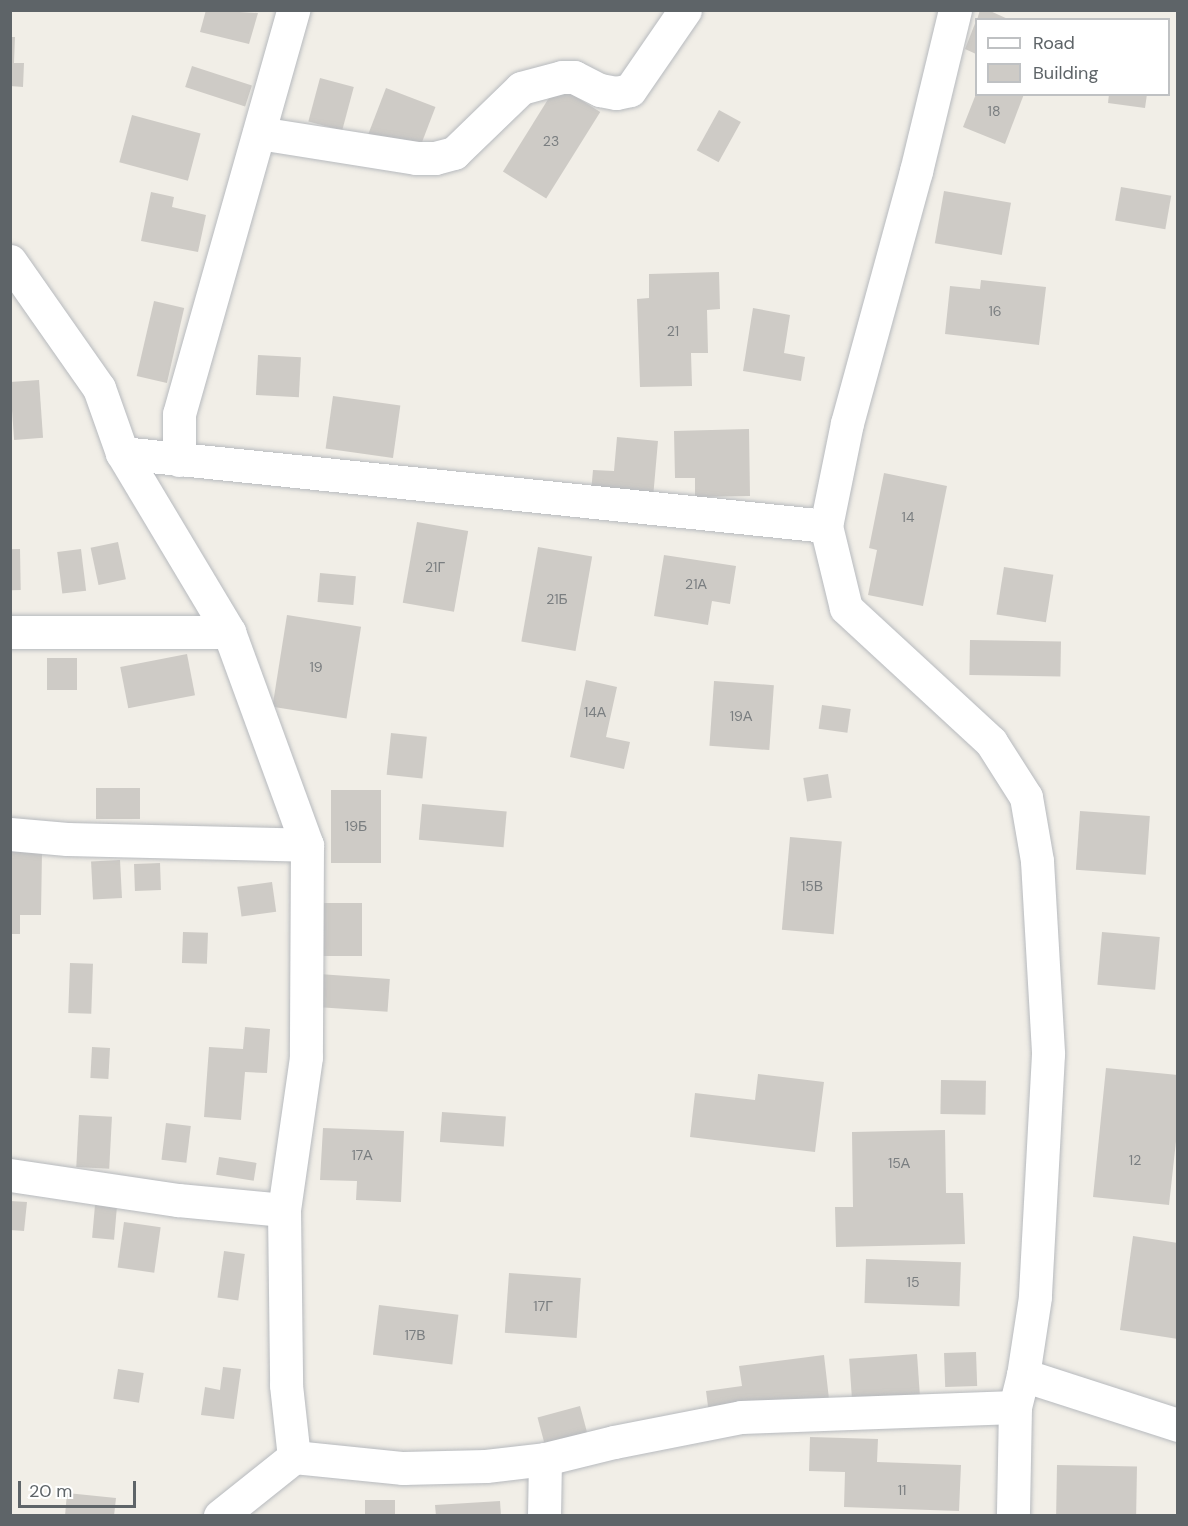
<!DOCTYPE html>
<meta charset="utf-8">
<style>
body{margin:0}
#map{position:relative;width:1188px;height:1526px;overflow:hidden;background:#f1eee7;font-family:"DM Sans",sans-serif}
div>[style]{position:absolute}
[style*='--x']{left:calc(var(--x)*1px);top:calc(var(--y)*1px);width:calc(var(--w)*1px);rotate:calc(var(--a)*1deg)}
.building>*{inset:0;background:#cecbc6;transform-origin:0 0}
.roads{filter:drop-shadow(0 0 2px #b7babe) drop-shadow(0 0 2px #b7babe)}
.minor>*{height:33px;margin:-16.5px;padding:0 16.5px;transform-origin:16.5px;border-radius:16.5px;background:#fff}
span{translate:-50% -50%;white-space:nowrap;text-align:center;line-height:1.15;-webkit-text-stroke:4.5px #fff;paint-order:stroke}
.number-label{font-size:14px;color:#7a7e80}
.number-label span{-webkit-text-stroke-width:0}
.frame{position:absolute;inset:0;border:12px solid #5e6468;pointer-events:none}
.legend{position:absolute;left:975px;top:18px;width:195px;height:78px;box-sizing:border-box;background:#fff;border:2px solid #bfc1c3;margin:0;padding:8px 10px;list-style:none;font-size:18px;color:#5e6468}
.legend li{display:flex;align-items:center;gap:12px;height:30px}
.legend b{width:30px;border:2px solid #bfc1c3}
.scale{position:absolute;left:18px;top:1481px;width:118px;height:27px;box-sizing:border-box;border:3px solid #5e6468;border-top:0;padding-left:8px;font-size:18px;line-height:21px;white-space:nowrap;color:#5e6468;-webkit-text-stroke:4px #fff;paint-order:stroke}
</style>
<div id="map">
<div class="building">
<div style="clip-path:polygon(206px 10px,258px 13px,249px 44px,200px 32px)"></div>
<div style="clip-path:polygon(980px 10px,988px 10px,1010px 20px,977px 20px)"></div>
<div style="clip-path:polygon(976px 21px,976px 54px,965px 49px)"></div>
<div style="clip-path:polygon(10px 37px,15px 37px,14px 63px,24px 63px,23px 87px,10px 86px)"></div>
<div style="left:192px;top:66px;width:63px;height:22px;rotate:18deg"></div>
<div style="left:320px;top:78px;width:35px;height:45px;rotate:15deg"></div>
<div style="left:557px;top:85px;width:51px;height:102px;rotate:32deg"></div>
<div style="left:386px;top:88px;width:53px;height:53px;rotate:21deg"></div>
<div style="clip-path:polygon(976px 94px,1024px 94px,1005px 144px,963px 127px)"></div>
<div style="clip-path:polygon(1109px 94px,1147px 94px,1145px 108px,1108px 103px)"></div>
<div style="left:719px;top:110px;width:25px;height:46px;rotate:29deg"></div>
<div style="left:132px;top:115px;width:71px;height:49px;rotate:15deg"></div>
<div style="left:1121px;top:187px;width:51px;height:34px;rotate:10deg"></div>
<div style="left:944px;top:191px;width:68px;height:53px;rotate:10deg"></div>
<div style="clip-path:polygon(151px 192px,174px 197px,172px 207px,206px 215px,198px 252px,141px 241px)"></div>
<div style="clip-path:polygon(719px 272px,720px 309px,707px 310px,708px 353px,691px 353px,692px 386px,640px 387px,637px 299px,649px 298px,649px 274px)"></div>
<div style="clip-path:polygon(981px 280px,1046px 287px,1039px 345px,945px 334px,950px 286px,980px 289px)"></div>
<div style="left:154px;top:301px;width:31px;height:77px;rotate:13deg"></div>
<div style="clip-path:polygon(753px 308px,790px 315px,784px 353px,805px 357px,801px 381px,743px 371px)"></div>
<div style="left:258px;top:355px;width:43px;height:40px;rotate:3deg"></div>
<div style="left:39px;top:380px;width:58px;height:29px;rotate:86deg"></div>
<div style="left:333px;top:396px;width:68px;height:53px;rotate:8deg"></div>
<div style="clip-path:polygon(749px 429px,750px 496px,695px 497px,695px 478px,675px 478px,674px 431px)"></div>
<div style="clip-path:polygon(617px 437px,658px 441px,653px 498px,591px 492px,593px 470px,614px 471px)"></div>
<div style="clip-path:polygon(884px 473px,947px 486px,923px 606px,868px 595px,877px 550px,869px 548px)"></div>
<div style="left:417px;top:522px;width:52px;height:82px;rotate:10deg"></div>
<div style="left:118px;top:542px;width:38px;height:28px;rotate:78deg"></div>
<div style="left:538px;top:547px;width:55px;height:96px;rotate:10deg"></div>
<div style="left:20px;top:549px;width:41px;height:10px;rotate:89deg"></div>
<div style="left:81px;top:549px;width:42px;height:24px;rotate:83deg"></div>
<div style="clip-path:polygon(664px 555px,736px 566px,730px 604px,712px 601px,708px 625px,654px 616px)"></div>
<div style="left:1004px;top:567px;width:50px;height:48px;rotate:9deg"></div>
<div style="left:320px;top:573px;width:36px;height:29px;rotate:5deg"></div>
<div style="left:287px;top:615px;width:75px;height:93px;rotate:9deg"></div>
<div style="left:970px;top:640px;width:91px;height:35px;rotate:1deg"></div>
<div style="left:187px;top:654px;width:42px;height:68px;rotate:79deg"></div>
<div style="left:47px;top:658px;width:30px;height:32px"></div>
<div style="clip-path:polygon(586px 680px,617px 687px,606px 737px,630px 742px,624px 769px,570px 757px)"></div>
<div style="left:714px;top:681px;width:60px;height:65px;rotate:4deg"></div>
<div style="left:822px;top:705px;width:29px;height:24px;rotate:8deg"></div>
<div style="left:391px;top:733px;width:36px;height:42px;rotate:6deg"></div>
<div style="left:828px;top:774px;width:24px;height:25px;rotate:81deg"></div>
<div style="left:96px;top:788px;width:44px;height:31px"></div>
<div style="left:331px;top:790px;width:50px;height:73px"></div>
<div style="left:422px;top:804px;width:85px;height:36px;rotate:5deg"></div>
<div style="left:1080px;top:811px;width:70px;height:59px;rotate:4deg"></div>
<div style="left:790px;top:837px;width:52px;height:93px;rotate:5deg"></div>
<div style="clip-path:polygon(10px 850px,42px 851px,41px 915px,20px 915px,20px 934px,10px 934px)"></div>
<div style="left:120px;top:860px;width:38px;height:29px;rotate:87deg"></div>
<div style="left:160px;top:863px;width:27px;height:26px;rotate:88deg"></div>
<div style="left:272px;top:882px;width:30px;height:35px;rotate:82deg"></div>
<div style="left:316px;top:903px;width:46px;height:53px"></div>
<div style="left:183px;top:932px;width:25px;height:31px;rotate:2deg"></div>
<div style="left:1102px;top:932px;width:58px;height:53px;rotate:5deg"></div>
<div style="left:70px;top:963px;width:23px;height:50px;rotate:2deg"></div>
<div style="left:319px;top:974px;width:71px;height:33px;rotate:4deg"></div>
<div style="clip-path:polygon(245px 1027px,270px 1029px,267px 1073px,245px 1072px,241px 1120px,204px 1117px,209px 1047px,243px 1049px)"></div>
<div style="left:92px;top:1047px;width:18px;height:31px;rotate:3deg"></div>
<div style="clip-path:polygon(1106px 1068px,1178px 1075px,1178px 1123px,1169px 1205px,1093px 1197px)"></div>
<div style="clip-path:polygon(758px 1074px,824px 1082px,815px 1152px,690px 1137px,695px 1093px,755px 1100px)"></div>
<div style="left:941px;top:1080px;width:45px;height:34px;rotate:1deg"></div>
<div style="left:442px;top:1112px;width:64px;height:30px;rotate:4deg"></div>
<div style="left:79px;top:1115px;width:33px;height:52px;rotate:3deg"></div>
<div style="left:166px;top:1123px;width:25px;height:37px;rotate:7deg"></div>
<div style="clip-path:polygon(323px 1128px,404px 1131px,401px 1202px,356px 1200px,357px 1181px,320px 1180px)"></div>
<div style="clip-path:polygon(945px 1130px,946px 1193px,963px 1193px,965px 1244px,836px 1247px,835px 1207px,853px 1207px,852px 1132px)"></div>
<div style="left:219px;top:1157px;width:38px;height:18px;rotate:9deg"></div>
<div style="clip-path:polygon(10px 1201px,27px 1202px,24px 1231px,10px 1230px)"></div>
<div style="left:95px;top:1205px;width:22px;height:33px;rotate:5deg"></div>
<div style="left:124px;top:1222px;width:37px;height:46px;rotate:8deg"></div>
<div style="clip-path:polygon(1133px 1236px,1178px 1243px,1178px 1339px,1120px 1330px)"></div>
<div style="left:224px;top:1251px;width:21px;height:47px;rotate:8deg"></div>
<div style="left:866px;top:1259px;width:95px;height:44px;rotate:2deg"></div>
<div style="left:509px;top:1273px;width:72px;height:60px;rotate:4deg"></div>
<div style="left:379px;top:1305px;width:80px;height:50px;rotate:7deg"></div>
<div style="left:976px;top:1352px;width:34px;height:32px;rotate:88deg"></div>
<div style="left:917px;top:1354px;width:41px;height:68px;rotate:86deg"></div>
<div style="clip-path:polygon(824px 1355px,829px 1399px,709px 1414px,706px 1391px,742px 1386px,739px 1366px)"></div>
<div style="clip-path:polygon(223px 1367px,241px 1369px,234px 1419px,201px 1415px,205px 1387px,220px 1390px)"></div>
<div style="left:118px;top:1369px;width:26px;height:30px;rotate:9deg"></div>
<div style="left:580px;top:1406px;width:28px;height:44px;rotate:75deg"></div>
<div style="clip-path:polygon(810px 1437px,878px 1439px,877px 1462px,961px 1465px,959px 1511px,844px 1507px,845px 1472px,809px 1471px)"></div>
<div style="left:1057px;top:1465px;width:80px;height:51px;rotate:1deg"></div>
<div style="clip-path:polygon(67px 1493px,116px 1498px,114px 1516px,65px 1516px)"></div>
<div style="left:365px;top:1500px;width:30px;height:16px"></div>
<div style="clip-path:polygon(500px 1501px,501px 1516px,436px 1516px,435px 1505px)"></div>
</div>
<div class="roads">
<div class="minor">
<div style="--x:955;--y:10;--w:166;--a:103.6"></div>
<div style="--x:916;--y:171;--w:261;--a:105.3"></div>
<div style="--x:847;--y:423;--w:105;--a:101.5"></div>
<div style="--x:826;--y:526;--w:84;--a:76.3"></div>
<div style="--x:846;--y:608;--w:197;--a:42.7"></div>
<div style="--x:991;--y:742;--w:65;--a:57.5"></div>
<div style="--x:1026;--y:797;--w:65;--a:80.2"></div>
<div style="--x:1037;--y:861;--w:193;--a:86.7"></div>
<div style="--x:1048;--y:1054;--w:243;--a:93.1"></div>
<div style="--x:1035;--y:1297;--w:79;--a:98.7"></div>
<div style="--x:1023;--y:1375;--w:33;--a:104"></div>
<div style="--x:1015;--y:1407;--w:109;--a:91.1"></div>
<div style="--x:259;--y:133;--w:159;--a:9"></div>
<div style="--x:416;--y:158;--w:19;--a:0"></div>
<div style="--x:435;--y:158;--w:20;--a:-15"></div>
<div style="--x:454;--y:153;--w:93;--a:-44.1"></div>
<div style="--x:521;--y:88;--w:42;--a:-15"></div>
<div style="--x:562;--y:77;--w:12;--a:0"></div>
<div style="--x:574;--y:77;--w:29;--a:27"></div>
<div style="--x:600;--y:90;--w:16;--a:11"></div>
<div style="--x:616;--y:93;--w:14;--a:-12"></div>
<div style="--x:630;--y:90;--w:97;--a:-55.5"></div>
<div style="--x:10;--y:261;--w:155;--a:55"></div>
<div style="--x:99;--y:388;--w:69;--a:70.5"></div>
<div style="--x:122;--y:453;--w:209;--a:59.1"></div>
<div style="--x:229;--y:632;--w:227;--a:69.9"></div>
<div style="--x:307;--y:845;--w:212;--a:90.3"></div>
<div style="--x:306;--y:1057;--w:155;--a:98.2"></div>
<div style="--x:284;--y:1210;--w:175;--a:89.3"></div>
<div style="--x:286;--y:1385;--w:72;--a:83.7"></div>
<div style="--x:294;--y:1457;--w:95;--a:141.4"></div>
<div style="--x:122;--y:453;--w:708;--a:5.92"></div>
<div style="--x:179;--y:460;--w:46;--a:-90"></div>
<div style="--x:179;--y:414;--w:420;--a:-74.2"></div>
<div style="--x:10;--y:632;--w:219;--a:0"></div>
<div style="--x:10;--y:834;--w:57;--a:5"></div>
<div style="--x:67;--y:839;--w:240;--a:1.4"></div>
<div style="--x:10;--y:1175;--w:170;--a:8.5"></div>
<div style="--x:178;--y:1200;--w:106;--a:5.4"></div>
<div style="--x:1023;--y:1375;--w:163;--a:17.9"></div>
<div style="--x:294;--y:1457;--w:110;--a:5.8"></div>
<div style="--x:403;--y:1468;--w:83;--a:-1.4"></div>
<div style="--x:486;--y:1466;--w:59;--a:-6.8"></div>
<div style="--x:545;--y:1459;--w:71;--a:-13.8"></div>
<div style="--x:614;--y:1442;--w:129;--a:-11.1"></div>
<div style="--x:741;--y:1417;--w:274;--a:-2.1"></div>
<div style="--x:544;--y:1516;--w:57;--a:-89"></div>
</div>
</div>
<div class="number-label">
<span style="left:994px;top:111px">18</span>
<span style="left:551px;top:141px">23</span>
<span style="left:995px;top:311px">16</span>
<span style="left:673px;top:331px">21</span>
<span style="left:908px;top:517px">14</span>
<span style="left:435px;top:567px">21Г</span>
<span style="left:696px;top:584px">21А</span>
<span style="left:557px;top:599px">21Б</span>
<span style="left:316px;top:667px">19</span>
<span style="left:595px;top:712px">14А</span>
<span style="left:741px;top:716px">19А</span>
<span style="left:356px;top:826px">19Б</span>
<span style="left:812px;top:886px">15В</span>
<span style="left:362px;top:1155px">17А</span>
<span style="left:1135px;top:1160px">12</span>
<span style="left:899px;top:1163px">15А</span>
<span style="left:913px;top:1282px">15</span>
<span style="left:543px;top:1306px">17Г</span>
<span style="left:415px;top:1335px">17В</span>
<span style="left:902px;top:1490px">11</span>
</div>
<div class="frame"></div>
<ul class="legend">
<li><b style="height:8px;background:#fff"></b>Road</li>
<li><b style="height:16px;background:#cecbc6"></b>Building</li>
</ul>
<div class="scale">20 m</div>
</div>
